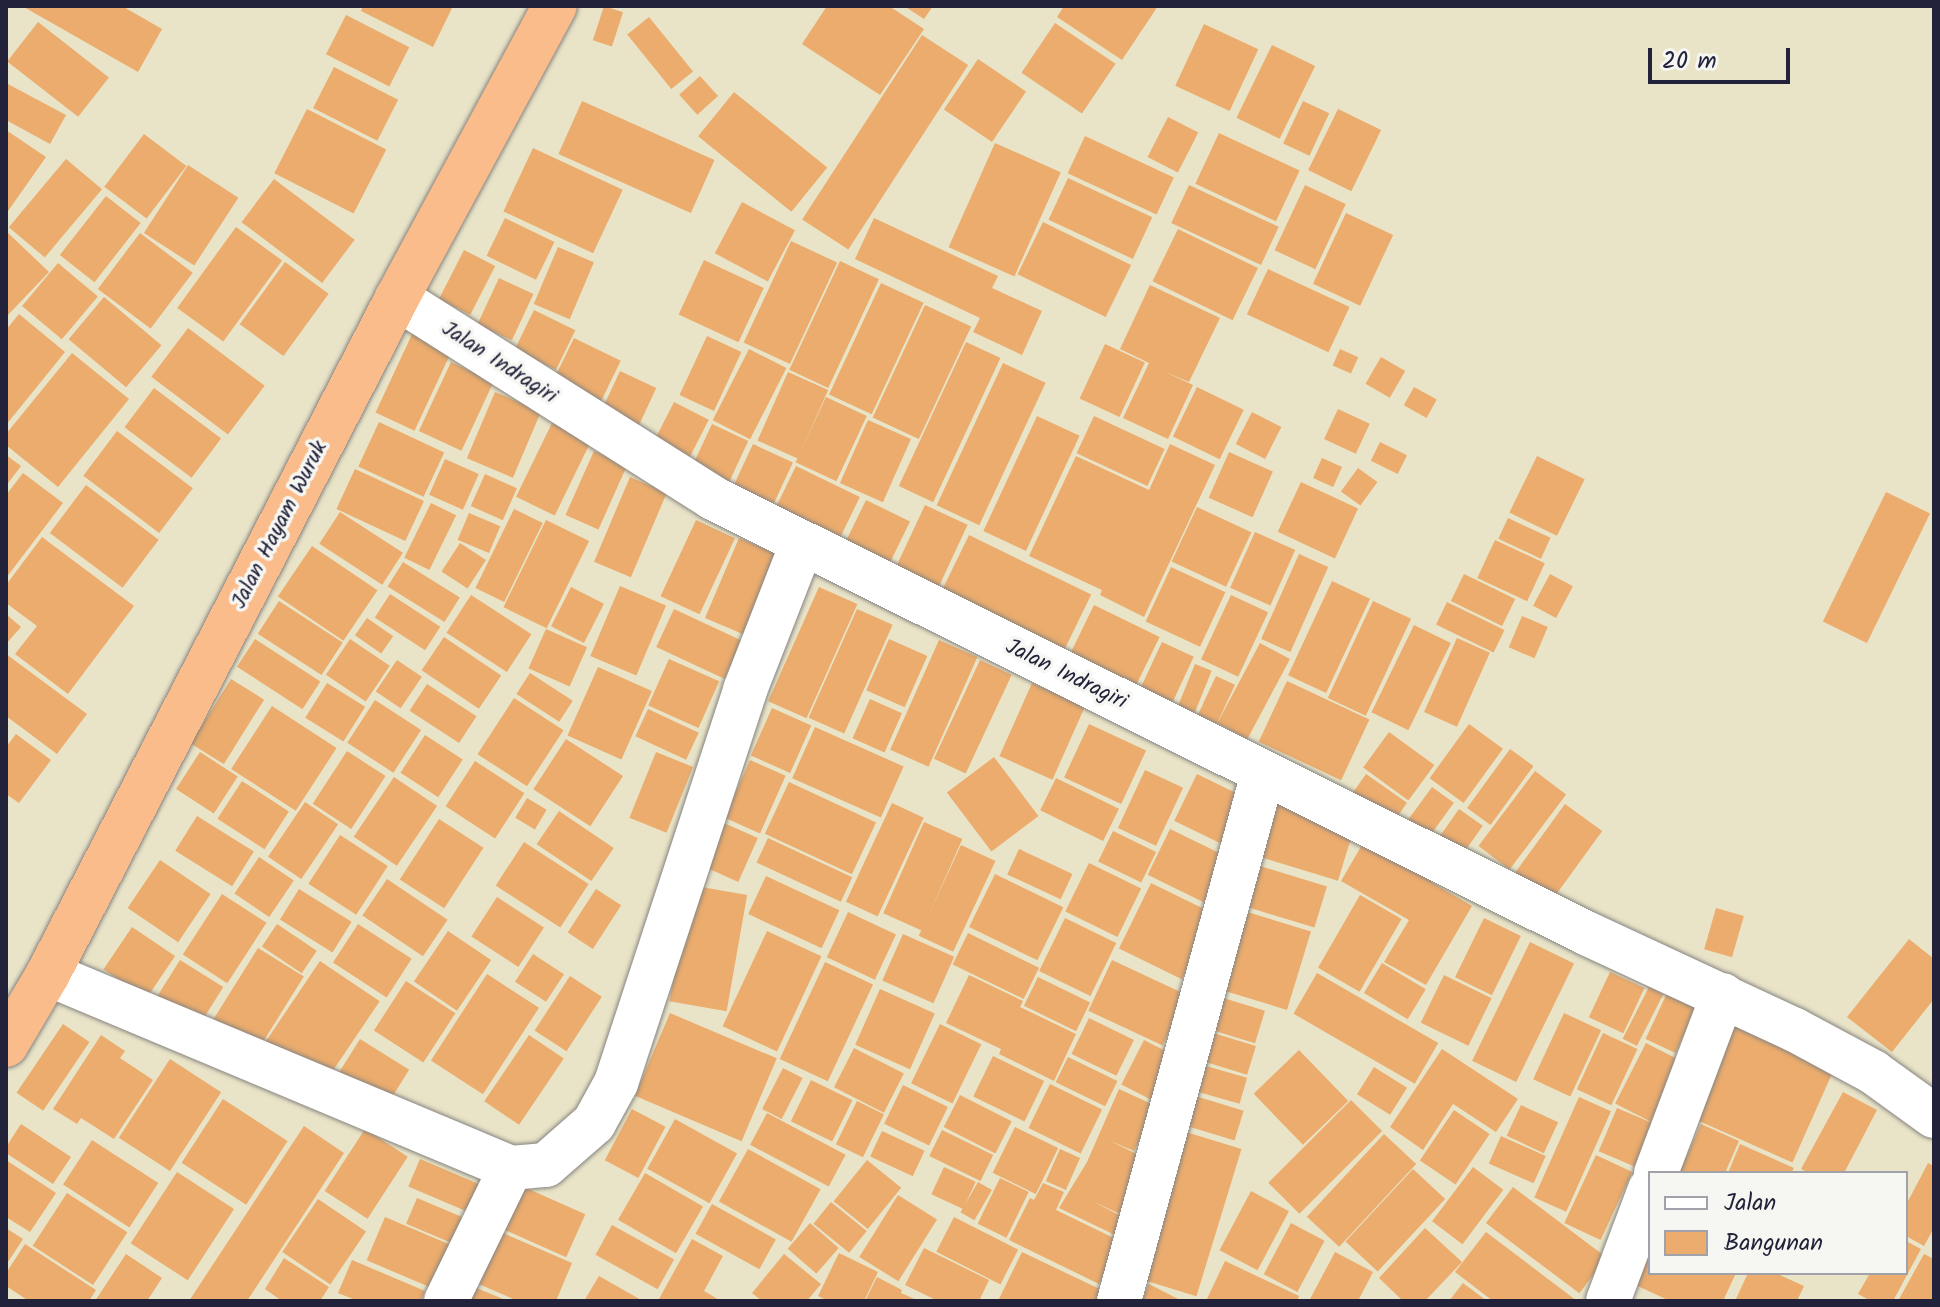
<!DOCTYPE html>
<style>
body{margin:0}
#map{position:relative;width:1940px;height:1307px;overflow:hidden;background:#e9e4c7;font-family:Kalam,sans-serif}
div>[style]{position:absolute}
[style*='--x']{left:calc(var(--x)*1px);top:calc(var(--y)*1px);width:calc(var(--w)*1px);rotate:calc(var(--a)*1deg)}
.building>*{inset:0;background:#ebac6d;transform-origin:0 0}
.roads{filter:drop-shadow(0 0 2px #868381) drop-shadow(0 0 2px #868381)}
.minor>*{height:44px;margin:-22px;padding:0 22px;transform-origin:22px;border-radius:22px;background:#fff}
.trunk>*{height:44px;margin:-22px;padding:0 22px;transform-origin:22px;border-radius:22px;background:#fabc8b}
span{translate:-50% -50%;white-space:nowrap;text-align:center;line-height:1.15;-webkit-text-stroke:7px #f6f6f2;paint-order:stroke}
.street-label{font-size:22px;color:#22223b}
.frame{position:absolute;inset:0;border:8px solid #22223b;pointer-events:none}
.legend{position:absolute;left:1648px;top:1171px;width:260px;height:104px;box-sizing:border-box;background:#f6f6f2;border:2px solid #a1a1a9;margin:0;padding:10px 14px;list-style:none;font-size:24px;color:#22223b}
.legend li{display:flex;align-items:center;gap:16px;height:40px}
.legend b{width:40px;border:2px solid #a1a1a9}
.scale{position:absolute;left:1648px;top:48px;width:142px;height:36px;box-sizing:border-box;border:4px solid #22223b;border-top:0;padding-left:10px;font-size:24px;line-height:28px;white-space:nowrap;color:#22223b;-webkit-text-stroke:6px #f6f6f2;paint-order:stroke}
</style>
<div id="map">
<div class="building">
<div style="clip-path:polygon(22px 6px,122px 6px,162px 29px,138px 72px)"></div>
<div style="clip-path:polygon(363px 6px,453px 6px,433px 47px,361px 11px)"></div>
<div style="left:604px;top:6px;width:20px;height:36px;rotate:18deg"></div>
<div style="clip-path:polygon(827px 6px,889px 6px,924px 29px,880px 95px,802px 44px)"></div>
<div style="clip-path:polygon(904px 6px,933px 6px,924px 19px)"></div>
<div style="clip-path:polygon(1064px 6px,1158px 6px,1122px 60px,1057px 17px)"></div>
<div style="left:346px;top:15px;width:71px;height:44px;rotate:27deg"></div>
<div style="left:649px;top:17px;width:70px;height:28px;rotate:51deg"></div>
<div style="left:38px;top:22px;width:90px;height:50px;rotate:38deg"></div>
<div style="left:1055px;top:23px;width:73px;height:60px;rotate:34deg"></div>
<div style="left:1204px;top:24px;width:60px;height:68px;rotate:25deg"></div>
<div style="left:922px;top:35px;width:55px;height:220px;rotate:33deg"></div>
<div style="left:1272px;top:45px;width:48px;height:81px;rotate:26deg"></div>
<div style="left:978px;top:59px;width:58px;height:61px;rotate:34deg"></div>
<div style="left:334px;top:67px;width:72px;height:46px;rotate:27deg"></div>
<div style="left:700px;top:76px;width:27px;height:28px;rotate:48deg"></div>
<div style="clip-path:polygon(6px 83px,66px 115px,50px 144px,6px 120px)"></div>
<div style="left:734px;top:92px;width:120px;height:57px;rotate:39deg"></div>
<div style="left:582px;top:101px;width:145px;height:58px;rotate:24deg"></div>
<div style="left:1303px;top:101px;width:29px;height:47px;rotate:25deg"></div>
<div style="left:307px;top:109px;width:89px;height:72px;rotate:27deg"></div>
<div style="left:1338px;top:109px;width:48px;height:68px;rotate:26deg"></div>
<div style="left:1168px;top:117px;width:34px;height:45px;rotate:27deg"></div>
<div style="clip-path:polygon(6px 130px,46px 157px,6px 214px)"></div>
<div style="left:1219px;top:133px;width:89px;height:56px;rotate:25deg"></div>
<div style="left:144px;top:134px;width:53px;height:66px;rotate:37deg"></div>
<div style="left:1085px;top:136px;width:98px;height:41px;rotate:25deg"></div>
<div style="left:995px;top:143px;width:72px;height:114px;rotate:24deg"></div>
<div style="left:533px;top:148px;width:99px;height:70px;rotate:25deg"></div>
<div style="left:66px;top:159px;width:47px;height:89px;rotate:40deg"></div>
<div style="left:188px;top:165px;width:60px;height:81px;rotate:33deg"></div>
<div style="left:1068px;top:178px;width:93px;height:46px;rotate:25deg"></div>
<div style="left:274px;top:179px;width:101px;height:54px;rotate:37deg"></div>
<div style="left:1189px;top:185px;width:99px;height:42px;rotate:25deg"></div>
<div style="left:1305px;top:185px;width:45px;height:72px;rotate:25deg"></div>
<div style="left:106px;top:196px;width:44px;height:75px;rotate:38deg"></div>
<div style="left:742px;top:202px;width:60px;height:58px;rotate:28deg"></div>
<div style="left:1346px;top:213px;width:52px;height:78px;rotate:25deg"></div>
<div style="left:505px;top:218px;width:55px;height:42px;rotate:26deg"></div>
<div style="clip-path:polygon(874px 218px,998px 276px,992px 288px,1042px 311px,1022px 355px,973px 332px,980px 318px,855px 259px)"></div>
<div style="left:1043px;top:222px;width:98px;height:58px;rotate:26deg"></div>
<div style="left:236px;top:227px;width:57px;height:100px;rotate:36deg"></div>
<div style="left:1178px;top:229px;width:89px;height:58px;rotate:26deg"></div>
<div style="clip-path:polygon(6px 231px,49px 272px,6px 317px)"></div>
<div style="left:140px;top:233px;width:66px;height:70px;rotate:37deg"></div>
<div style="left:791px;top:241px;width:51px;height:112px;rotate:25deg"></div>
<div style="left:558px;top:247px;width:39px;height:62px;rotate:23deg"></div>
<div style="left:464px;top:250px;width:35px;height:55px;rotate:27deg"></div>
<div style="left:704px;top:260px;width:66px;height:60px;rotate:25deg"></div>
<div style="left:840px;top:261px;width:43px;height:120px;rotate:25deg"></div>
<div style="left:285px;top:262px;width:54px;height:77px;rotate:36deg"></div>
<div style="left:58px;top:263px;width:52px;height:56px;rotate:40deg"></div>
<div style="left:1268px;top:269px;width:90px;height:50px;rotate:25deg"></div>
<div style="left:499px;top:278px;width:38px;height:51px;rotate:25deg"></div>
<div style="left:881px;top:283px;width:47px;height:123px;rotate:25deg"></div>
<div style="clip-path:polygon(1150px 285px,1220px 318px,1189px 382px,1163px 371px,1193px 385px,1168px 439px,1123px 418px,1149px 363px,1120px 349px)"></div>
<div style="left:104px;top:297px;width:75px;height:55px;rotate:40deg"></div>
<div style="left:925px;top:305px;width:51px;height:124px;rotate:25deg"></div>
<div style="left:534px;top:310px;width:46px;height:44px;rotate:26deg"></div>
<div style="clip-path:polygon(19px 314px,65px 352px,6px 425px,6px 330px)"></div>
<div style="left:188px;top:328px;width:96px;height:61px;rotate:37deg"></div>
<div style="left:414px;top:330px;width:43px;height:91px;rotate:25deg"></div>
<div style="left:707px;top:336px;width:38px;height:65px;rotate:25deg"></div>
<div style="left:574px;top:338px;width:52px;height:46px;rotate:26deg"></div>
<div style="left:966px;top:342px;width:38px;height:159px;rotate:25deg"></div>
<div style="left:1105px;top:344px;width:44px;height:60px;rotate:25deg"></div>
<div style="left:749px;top:349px;width:42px;height:80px;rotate:27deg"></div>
<div style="left:1340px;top:349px;width:20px;height:18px;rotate:24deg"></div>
<div style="clip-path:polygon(72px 353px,129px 399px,58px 487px,6px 445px,6px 434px)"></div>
<div style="left:1381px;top:357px;width:28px;height:31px;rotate:30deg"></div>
<div style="left:451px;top:362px;width:47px;height:76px;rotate:25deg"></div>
<div style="left:1003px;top:363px;width:47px;height:157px;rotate:25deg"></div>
<div style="left:620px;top:371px;width:40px;height:43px;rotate:25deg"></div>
<div style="left:788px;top:372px;width:44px;height:75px;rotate:24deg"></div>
<div style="left:1197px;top:387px;width:52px;height:55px;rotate:26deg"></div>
<div style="left:1414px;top:387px;width:26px;height:21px;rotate:29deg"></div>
<div style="left:154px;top:388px;width:84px;height:49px;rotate:37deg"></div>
<div style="left:495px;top:392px;width:50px;height:72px;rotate:23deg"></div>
<div style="left:826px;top:397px;width:45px;height:72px;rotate:25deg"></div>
<div style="left:674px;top:402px;width:39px;height:46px;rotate:27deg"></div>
<div style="left:1338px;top:409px;width:35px;height:33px;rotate:25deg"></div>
<div style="left:1252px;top:412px;width:33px;height:36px;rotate:27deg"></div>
<div style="left:1037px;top:416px;width:47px;height:127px;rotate:25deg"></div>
<div style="left:1094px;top:416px;width:78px;height:41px;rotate:25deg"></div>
<div style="left:868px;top:420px;width:47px;height:69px;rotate:24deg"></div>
<div style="left:379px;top:422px;width:72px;height:49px;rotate:25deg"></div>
<div style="left:552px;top:423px;width:43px;height:82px;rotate:26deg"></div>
<div style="left:712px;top:424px;width:40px;height:47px;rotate:25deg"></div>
<div style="left:117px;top:431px;width:95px;height:56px;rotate:37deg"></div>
<div style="left:1380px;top:442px;width:30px;height:21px;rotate:26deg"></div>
<div style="left:753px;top:444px;width:44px;height:51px;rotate:25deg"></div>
<div style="clip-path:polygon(1170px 444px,1215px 465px,1144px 617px,1100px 595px,1102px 590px,1029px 556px,1076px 456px,1149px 490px)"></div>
<div style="left:594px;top:451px;width:36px;height:70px;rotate:24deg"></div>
<div style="left:1229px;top:452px;width:48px;height:50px;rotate:24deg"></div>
<div style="clip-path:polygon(6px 455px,21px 466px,6px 486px)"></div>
<div style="left:1537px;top:456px;width:53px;height:63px;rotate:26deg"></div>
<div style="left:1322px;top:458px;width:22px;height:22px;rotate:24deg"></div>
<div style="left:445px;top:459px;width:37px;height:39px;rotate:24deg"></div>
<div style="left:796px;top:466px;width:71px;height:45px;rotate:26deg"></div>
<div style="left:1358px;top:468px;width:24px;height:29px;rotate:36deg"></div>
<div style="left:355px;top:469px;width:76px;height:44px;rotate:25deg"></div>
<div style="clip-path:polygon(23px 473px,63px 503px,6px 578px,6px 495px)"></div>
<div style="left:485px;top:474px;width:35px;height:35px;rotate:24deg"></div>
<div style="left:630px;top:477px;width:40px;height:92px;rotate:23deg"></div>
<div style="left:1301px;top:482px;width:63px;height:55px;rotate:25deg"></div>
<div style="left:86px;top:485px;width:91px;height:60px;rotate:37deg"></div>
<div style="left:1886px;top:492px;width:49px;height:144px;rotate:26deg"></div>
<div style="left:866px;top:500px;width:49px;height:54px;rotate:26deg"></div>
<div style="left:431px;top:503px;width:28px;height:61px;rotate:26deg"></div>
<div style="left:925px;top:505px;width:47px;height:79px;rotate:25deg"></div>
<div style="left:1197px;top:507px;width:60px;height:60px;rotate:25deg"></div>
<div style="left:514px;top:509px;width:32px;height:88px;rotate:26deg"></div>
<div style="left:340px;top:512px;width:75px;height:38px;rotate:33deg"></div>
<div style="left:469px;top:513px;width:34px;height:29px;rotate:23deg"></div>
<div style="left:1508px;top:518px;width:47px;height:23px;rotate:25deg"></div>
<div style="left:546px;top:520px;width:48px;height:97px;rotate:26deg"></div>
<div style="left:696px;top:520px;width:43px;height:84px;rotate:25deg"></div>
<div style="left:1255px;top:532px;width:44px;height:61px;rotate:24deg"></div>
<div style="left:969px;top:535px;width:136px;height:64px;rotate:26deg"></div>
<div style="clip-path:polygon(42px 537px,134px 606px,68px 694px,15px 654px,37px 626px,6px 603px,6px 585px)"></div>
<div style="left:739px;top:538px;width:50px;height:87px;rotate:23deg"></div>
<div style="left:1495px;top:540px;width:55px;height:42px;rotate:25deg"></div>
<div style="left:460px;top:543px;width:31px;height:34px;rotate:33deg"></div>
<div style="left:312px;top:546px;width:79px;height:61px;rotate:34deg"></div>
<div style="left:1299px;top:554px;width:32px;height:93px;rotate:24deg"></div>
<div style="left:403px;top:562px;width:67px;height:29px;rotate:32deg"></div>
<div style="left:1171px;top:567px;width:60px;height:60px;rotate:25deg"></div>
<div style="left:1464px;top:574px;width:57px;height:30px;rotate:26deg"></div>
<div style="left:1550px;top:574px;width:26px;height:36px;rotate:28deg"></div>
<div style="left:1332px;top:581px;width:42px;height:104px;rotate:25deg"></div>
<div style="left:620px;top:586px;width:50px;height:76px;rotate:23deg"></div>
<div style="left:571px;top:587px;width:37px;height:44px;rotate:27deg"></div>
<div style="left:819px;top:587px;width:42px;height:125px;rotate:24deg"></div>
<div style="left:390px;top:594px;width:60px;height:28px;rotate:33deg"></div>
<div style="left:471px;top:595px;width:72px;height:45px;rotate:33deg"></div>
<div style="left:1231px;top:595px;width:41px;height:71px;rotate:25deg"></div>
<div style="left:279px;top:601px;width:76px;height:39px;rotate:33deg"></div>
<div style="left:1373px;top:601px;width:42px;height:107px;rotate:25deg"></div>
<div style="left:1447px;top:602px;width:64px;height:25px;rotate:26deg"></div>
<div style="left:1094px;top:605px;width:73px;height:58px;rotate:26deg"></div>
<div style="left:674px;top:609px;width:75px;height:42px;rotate:25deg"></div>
<div style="left:857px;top:609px;width:39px;height:119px;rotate:24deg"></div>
<div style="clip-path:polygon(6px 614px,21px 627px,6px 644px)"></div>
<div style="left:1522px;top:616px;width:28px;height:34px;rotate:23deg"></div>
<div style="left:367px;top:618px;width:32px;height:21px;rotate:35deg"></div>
<div style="left:1414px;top:625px;width:41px;height:97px;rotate:26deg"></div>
<div style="left:546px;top:629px;width:45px;height:43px;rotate:24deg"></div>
<div style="left:444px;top:637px;width:69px;height:40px;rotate:34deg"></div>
<div style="left:1457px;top:638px;width:36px;height:81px;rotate:24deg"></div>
<div style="left:255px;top:639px;width:78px;height:33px;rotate:33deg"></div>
<div style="left:350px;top:639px;width:48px;height:43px;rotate:34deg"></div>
<div style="left:889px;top:639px;width:42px;height:56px;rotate:24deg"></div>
<div style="left:939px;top:640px;width:42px;height:120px;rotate:24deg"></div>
<div style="left:1162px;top:642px;width:35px;height:51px;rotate:25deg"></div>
<div style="left:1260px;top:643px;width:34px;height:91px;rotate:28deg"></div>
<div style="clip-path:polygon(6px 654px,87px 714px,57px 754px,6px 716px)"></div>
<div style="left:669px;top:659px;width:55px;height:51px;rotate:24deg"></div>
<div style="left:397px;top:660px;width:30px;height:38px;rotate:34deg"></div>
<div style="left:980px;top:660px;width:35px;height:109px;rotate:25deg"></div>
<div style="left:1195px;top:664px;width:18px;height:47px;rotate:22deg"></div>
<div style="left:598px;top:667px;width:59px;height:75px;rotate:24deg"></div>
<div style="left:530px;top:673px;width:51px;height:25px;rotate:33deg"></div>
<div style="left:1216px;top:676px;width:21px;height:43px;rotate:25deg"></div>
<div style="left:231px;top:679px;width:39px;height:76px;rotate:32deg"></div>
<div style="left:1287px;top:681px;width:91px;height:67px;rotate:25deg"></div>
<div style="left:327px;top:683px;width:45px;height:41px;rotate:32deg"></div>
<div style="left:1032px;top:683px;width:58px;height:80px;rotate:24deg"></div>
<div style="left:427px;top:684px;width:59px;height:32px;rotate:33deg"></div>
<div style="left:514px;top:698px;width:59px;height:67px;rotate:33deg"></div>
<div style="left:870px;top:699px;width:35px;height:43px;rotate:24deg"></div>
<div style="left:375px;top:700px;width:55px;height:51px;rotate:33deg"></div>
<div style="left:272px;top:706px;width:77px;height:75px;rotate:33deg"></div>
<div style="left:772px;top:708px;width:43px;height:52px;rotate:24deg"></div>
<div style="left:648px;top:709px;width:56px;height:30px;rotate:25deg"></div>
<div style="left:1089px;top:724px;width:63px;height:59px;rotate:25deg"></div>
<div style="left:1469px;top:724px;width:42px;height:67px;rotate:36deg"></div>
<div style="left:815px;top:727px;width:97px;height:56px;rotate:24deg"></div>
<div style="left:1389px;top:732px;width:56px;height:44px;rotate:36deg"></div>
<div style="clip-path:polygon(16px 734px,51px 760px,19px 803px,6px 794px,6px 747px)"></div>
<div style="left:425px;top:735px;width:45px;height:45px;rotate:33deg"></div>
<div style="left:566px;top:739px;width:68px;height:60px;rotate:33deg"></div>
<div style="left:1510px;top:749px;width:29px;height:73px;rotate:36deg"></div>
<div style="left:347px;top:751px;width:46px;height:63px;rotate:33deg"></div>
<div style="left:200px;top:752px;width:45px;height:44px;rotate:33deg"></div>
<div style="left:656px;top:752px;width:40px;height:71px;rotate:22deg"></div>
<div style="left:994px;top:757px;width:74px;height:59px;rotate:53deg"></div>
<div style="left:750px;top:760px;width:39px;height:63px;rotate:24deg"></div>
<div style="left:475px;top:761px;width:59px;height:54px;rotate:33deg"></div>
<div style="left:1145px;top:770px;width:42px;height:64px;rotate:25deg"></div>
<div style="left:1535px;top:771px;width:39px;height:94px;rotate:37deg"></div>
<div style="left:1197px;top:774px;width:57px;height:52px;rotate:26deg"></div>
<div style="left:1366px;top:774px;width:50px;height:25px;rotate:35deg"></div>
<div style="left:394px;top:777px;width:52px;height:72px;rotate:34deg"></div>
<div style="left:1056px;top:778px;width:70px;height:36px;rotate:26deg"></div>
<div style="left:242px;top:781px;width:56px;height:45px;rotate:33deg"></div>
<div style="left:789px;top:782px;width:96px;height:57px;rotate:25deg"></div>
<div style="left:1432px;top:787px;width:27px;height:44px;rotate:36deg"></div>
<div style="left:527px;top:798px;width:23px;height:23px;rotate:31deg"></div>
<div style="left:1279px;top:800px;width:80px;height:60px;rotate:17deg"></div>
<div style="left:305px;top:802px;width:40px;height:66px;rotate:34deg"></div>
<div style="left:892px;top:803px;width:35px;height:109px;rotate:25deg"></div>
<div style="left:1565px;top:804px;width:46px;height:88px;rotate:36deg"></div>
<div style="left:1459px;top:809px;width:29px;height:34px;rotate:35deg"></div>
<div style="left:559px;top:811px;width:66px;height:40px;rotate:34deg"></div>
<div style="left:197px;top:816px;width:67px;height:41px;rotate:32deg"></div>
<div style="left:439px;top:819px;width:53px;height:72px;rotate:33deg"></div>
<div style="left:924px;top:822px;width:42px;height:100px;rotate:24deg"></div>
<div style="left:724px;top:823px;width:37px;height:48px;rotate:24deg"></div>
<div style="left:1170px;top:829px;width:64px;height:51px;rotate:26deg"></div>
<div style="left:1113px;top:831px;width:48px;height:34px;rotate:26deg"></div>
<div style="left:340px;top:835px;width:57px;height:58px;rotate:33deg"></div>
<div style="left:768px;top:838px;width:93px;height:27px;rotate:25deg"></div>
<div style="clip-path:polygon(1366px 838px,1433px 878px,1431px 882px,1472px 906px,1426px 985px,1384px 962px,1409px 920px,1341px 881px)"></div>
<div style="left:524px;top:842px;width:77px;height:52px;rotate:33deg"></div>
<div style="left:961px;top:845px;width:38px;height:100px;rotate:25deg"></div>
<div style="left:1019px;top:849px;width:59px;height:28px;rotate:25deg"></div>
<div style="left:259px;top:857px;width:42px;height:44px;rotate:34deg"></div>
<div style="left:160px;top:860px;width:61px;height:58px;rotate:34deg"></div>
<div style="left:1089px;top:863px;width:58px;height:54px;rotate:26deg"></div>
<div style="left:1260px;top:866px;width:70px;height:43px;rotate:17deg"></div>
<div style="left:995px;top:874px;width:76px;height:59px;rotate:26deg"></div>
<div style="left:766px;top:876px;width:81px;height:42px;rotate:25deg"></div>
<div style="left:387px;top:879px;width:73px;height:44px;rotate:34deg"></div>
<div style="left:1151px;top:883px;width:70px;height:73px;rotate:26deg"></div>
<div style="left:690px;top:885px;width:58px;height:118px;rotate:10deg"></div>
<div style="left:299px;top:889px;width:62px;height:36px;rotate:32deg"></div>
<div style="left:596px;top:889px;width:30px;height:52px;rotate:33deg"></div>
<div style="left:222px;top:894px;width:53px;height:72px;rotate:33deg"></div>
<div style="left:1360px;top:895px;width:48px;height:84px;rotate:30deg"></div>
<div style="left:497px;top:897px;width:56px;height:47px;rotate:33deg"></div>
<div style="left:1716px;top:908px;width:29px;height:43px;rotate:16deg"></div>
<div style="left:1244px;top:911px;width:70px;height:82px;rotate:17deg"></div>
<div style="left:848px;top:912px;width:53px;height:50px;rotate:25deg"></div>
<div style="left:1065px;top:918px;width:57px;height:59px;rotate:26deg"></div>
<div style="left:1484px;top:918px;width:41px;height:66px;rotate:26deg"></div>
<div style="left:277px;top:924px;width:48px;height:27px;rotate:34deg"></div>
<div style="left:358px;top:924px;width:64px;height:46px;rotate:33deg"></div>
<div style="left:132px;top:927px;width:52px;height:51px;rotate:34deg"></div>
<div style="left:448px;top:931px;width:52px;height:61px;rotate:34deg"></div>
<div style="left:767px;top:931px;width:60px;height:105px;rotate:25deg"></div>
<div style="left:968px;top:933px;width:79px;height:35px;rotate:26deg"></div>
<div style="left:903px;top:934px;width:56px;height:51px;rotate:24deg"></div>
<div style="clip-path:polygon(1909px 939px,1934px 959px,1934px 999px,1892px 1052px,1847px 1017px)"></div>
<div style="left:1530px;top:942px;width:49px;height:132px;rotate:26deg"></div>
<div style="left:258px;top:948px;width:54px;height:87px;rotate:32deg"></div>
<div style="left:533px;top:954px;width:37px;height:33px;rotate:33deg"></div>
<div style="left:180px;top:960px;width:51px;height:47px;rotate:32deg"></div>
<div style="left:1112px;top:960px;width:82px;height:56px;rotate:25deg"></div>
<div style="left:320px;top:961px;width:72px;height:103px;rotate:34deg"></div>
<div style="left:825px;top:962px;width:53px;height:107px;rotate:25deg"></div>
<div style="left:1382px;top:963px;width:51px;height:35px;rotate:31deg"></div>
<div style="left:1610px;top:972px;width:38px;height:50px;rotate:25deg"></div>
<div style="left:1317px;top:973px;width:140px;height:47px;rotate:30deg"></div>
<div style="left:487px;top:974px;width:62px;height:103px;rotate:33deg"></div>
<div style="clip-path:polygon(969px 975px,1023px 1001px,1020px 1007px,1076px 1034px,1054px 1081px,999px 1054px,1001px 1049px,946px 1023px)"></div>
<div style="left:1444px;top:975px;width:53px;height:53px;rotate:26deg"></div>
<div style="left:570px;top:976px;width:38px;height:65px;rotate:33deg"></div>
<div style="left:1038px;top:977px;width:58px;height:32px;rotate:26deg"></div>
<div style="left:406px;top:981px;width:59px;height:59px;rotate:33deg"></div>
<div style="left:1649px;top:987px;width:16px;height:58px;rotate:27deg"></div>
<div style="left:880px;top:989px;width:60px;height:61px;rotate:24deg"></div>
<div style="left:1668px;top:991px;width:33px;height:53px;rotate:25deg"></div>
<div style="left:1220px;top:997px;width:47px;height:34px;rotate:17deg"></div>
<div style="left:670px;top:1013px;width:116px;height:90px;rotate:23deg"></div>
<div style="left:1564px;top:1013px;width:41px;height:73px;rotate:25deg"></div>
<div style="left:1089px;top:1018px;width:50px;height:40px;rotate:26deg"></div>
<div style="left:63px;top:1024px;width:32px;height:83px;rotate:34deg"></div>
<div style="left:940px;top:1024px;width:46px;height:66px;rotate:26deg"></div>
<div style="left:1734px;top:1026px;width:109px;height:101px;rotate:24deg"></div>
<div style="left:1210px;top:1032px;width:48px;height:30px;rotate:17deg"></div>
<div style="left:1603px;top:1033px;width:38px;height:62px;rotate:25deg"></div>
<div style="clip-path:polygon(101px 1035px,125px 1051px,120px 1058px,153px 1080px,114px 1139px,81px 1118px,77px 1124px,53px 1109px)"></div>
<div style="left:529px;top:1035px;width:42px;height:80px;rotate:34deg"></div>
<div style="left:360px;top:1039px;width:58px;height:39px;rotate:32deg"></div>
<div style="left:1144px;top:1040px;width:38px;height:50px;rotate:27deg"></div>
<div style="left:1646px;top:1043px;width:40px;height:68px;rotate:27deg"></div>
<div style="left:854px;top:1048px;width:56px;height:44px;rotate:27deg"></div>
<div style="clip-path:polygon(1442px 1049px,1518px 1099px,1496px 1132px,1453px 1104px,1423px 1150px,1390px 1127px)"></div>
<div style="left:1299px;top:1050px;width:71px;height:63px;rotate:46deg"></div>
<div style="left:993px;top:1056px;width:57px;height:45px;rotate:26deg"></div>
<div style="left:1068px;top:1057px;width:55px;height:28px;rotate:26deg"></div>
<div style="left:170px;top:1059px;width:61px;height:94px;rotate:33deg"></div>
<div style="left:1199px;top:1064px;width:50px;height:27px;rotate:16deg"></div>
<div style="left:1374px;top:1067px;width:39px;height:32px;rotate:32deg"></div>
<div style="left:783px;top:1068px;width:22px;height:46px;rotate:27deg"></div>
<div style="left:811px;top:1080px;width:46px;height:46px;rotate:26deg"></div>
<div style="left:1050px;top:1084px;width:58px;height:49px;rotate:26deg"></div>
<div style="left:903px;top:1085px;width:50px;height:43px;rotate:26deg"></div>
<div style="clip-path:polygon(1119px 1089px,1156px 1106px,1134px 1151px,1108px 1140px,1147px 1159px,1120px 1214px,1092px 1201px,1123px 1217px,1115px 1235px,1059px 1208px,1087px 1162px)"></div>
<div style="clip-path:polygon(1843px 1092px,1877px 1110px,1844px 1173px,1809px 1173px,1801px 1169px)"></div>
<div style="left:960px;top:1095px;width:58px;height:36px;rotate:27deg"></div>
<div style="left:1192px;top:1095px;width:54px;height:31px;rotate:17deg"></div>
<div style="left:1579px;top:1097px;width:35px;height:110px;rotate:24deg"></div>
<div style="left:223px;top:1099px;width:77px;height:76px;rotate:33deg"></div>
<div style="left:1351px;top:1100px;width:44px;height:117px;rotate:45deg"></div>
<div style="left:857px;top:1101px;width:30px;height:48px;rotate:26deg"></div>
<div style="left:1521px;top:1105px;width:41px;height:34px;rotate:25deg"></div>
<div style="left:1617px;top:1108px;width:41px;height:47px;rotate:23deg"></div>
<div style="left:632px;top:1109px;width:38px;height:58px;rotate:28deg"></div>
<div style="left:1454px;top:1110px;width:43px;height:61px;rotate:34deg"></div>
<div style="left:767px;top:1113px;width:89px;height:36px;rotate:28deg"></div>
<div style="left:675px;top:1119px;width:71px;height:57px;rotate:29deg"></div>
<div style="clip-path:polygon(21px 1124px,71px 1157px,53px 1184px,6px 1153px,6px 1147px)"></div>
<div style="clip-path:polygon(1701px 1124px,1739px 1141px,1725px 1173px,1679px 1173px)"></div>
<div style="clip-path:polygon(304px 1126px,344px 1153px,247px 1301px,189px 1301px)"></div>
<div style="left:1015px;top:1127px;width:48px;height:51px;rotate:26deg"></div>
<div style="left:365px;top:1129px;width:51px;height:74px;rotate:33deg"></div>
<div style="left:942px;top:1130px;width:57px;height:29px;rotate:26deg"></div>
<div style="left:882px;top:1131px;width:47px;height:28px;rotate:25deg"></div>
<div style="left:1186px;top:1132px;width:58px;height:154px;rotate:17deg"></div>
<div style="left:1384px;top:1134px;width:44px;height:113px;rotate:43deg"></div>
<div style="left:1501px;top:1136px;width:49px;height:30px;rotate:24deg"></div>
<div style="left:92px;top:1140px;width:79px;height:53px;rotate:33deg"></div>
<div style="clip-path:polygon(1740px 1144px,1794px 1168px,1791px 1173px,1728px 1173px)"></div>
<div style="left:748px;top:1149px;width:83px;height:60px;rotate:29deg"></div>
<div style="left:1060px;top:1149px;width:22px;height:35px;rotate:24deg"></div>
<div style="left:1596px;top:1155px;width:40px;height:75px;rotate:25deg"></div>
<div style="left:420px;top:1159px;width:69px;height:30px;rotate:23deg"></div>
<div style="clip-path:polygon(6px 1160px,56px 1193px,30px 1232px,6px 1217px)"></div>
<div style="left:867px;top:1160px;width:44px;height:53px;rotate:39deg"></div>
<div style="clip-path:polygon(1928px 1163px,1934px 1166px,1934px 1228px,1924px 1246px,1906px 1236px,1906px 1205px)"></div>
<div style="left:944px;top:1167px;width:35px;height:30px;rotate:25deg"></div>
<div style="left:1473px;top:1167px;width:38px;height:68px;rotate:37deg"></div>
<div style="left:1413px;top:1169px;width:44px;height:99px;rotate:43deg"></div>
<div style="left:177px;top:1172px;width:68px;height:85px;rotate:33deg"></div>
<div style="left:645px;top:1173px;width:67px;height:54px;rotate:30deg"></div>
<div style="left:1000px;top:1178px;width:32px;height:51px;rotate:26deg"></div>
<div style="left:978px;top:1182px;width:16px;height:35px;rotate:30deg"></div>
<div style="left:515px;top:1183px;width:77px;height:47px;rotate:24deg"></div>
<div style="clip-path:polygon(1043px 1183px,1064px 1192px,1056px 1210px,1120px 1241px,1099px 1284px,1009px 1240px,1030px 1198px,1034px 1200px)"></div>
<div style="left:1513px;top:1187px;width:117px;height:45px;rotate:37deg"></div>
<div style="left:1251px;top:1191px;width:43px;height:67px;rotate:28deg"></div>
<div style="left:67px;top:1193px;width:72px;height:63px;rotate:33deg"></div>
<div style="left:898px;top:1195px;width:46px;height:73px;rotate:32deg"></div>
<div style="left:417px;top:1198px;width:54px;height:28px;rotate:23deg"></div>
<div style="left:318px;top:1199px;width:58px;height:64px;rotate:34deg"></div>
<div style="left:831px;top:1202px;width:46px;height:28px;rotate:39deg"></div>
<div style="left:712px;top:1204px;width:73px;height:34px;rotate:29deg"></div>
<div style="left:385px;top:1217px;width:71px;height:47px;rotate:23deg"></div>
<div style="left:954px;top:1217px;width:72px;height:39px;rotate:27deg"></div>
<div style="left:810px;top:1223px;width:38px;height:34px;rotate:41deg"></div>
<div style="left:1291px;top:1223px;width:38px;height:58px;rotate:28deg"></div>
<div style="left:612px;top:1225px;width:71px;height:34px;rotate:29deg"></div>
<div style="clip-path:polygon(6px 1228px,23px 1239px,6px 1265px)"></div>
<div style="clip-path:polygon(1425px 1228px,1462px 1262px,1425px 1301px,1403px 1301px,1379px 1278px)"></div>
<div style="clip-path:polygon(496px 1230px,572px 1263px,556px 1301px,518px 1301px,474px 1282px)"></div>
<div style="clip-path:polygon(1486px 1232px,1577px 1301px,1493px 1301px,1455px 1272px)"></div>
<div style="clip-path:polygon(1650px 1237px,1650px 1273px,1736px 1273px,1723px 1301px,1670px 1301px,1629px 1282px)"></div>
<div style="clip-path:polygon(692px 1239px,723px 1256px,704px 1291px,721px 1301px,663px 1301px,659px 1299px)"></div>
<div style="clip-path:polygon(1906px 1241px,1921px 1249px,1893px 1301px,1871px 1301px,1858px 1294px,1870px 1273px,1906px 1273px)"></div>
<div style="clip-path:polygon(25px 1244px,96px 1290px,89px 1301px,29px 1301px,6px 1286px,6px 1273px)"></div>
<div style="clip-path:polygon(924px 1248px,989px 1280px,979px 1301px,938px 1301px,905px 1285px)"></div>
<div style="clip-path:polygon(1022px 1252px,1108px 1293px,1105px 1301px,998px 1301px)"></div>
<div style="clip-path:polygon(1335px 1252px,1373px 1272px,1358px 1301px,1309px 1301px)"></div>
<div style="clip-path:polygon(839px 1253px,878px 1272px,864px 1301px,828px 1301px,818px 1296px)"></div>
<div style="clip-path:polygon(126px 1254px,162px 1278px,147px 1301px,95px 1301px)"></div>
<div style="clip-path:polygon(784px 1254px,821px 1284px,807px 1301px,762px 1301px,752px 1293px)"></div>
<div style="clip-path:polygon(1924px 1254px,1934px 1259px,1934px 1301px,1898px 1301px)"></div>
<div style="clip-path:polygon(284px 1258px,329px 1287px,320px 1301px,282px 1301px,265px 1289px)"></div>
<div style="clip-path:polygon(352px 1260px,425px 1291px,421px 1301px,358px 1301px,338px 1293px)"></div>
<div style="clip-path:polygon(1225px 1261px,1299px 1296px,1297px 1301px,1206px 1301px)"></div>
<div style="clip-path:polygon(1748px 1273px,1775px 1273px,1804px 1286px,1797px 1301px,1735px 1301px)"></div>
<div style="clip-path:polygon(599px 1276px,643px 1301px,584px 1301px)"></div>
<div style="clip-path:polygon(877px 1277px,902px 1290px,901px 1293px,919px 1301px,865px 1301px)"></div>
<div style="clip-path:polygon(1463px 1283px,1487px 1301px,1449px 1301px)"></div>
<div style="clip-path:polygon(1149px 1284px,1182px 1301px,1141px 1301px)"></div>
<div style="clip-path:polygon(474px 1287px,508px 1301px,468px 1301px)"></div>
</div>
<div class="roads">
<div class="minor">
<div style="--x:397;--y:298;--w:374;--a:32.3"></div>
<div style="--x:713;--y:498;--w:975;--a:26.49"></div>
<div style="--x:1586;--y:933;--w:230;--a:24.9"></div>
<div style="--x:1795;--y:1030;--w:89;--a:28.3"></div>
<div style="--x:1873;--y:1072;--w:75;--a:35.8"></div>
<div style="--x:48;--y:974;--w:502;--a:22.73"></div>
<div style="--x:511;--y:1168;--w:35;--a:-5"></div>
<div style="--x:546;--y:1165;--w:64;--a:-41.2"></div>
<div style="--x:594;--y:1123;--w:46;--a:-61.2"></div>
<div style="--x:616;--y:1083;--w:414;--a:-71.8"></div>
<div style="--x:745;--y:690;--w:157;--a:-68.7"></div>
<div style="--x:1656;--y:1173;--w:190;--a:-69.4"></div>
<div style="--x:446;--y:1301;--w:148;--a:-64"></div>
<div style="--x:1119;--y:1301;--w:547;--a:-74.74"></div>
<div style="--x:1608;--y:1301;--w:120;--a:-69.4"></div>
</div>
<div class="trunk">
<div style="--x:6;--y:1045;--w:82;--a:-59.4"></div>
<div style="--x:48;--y:974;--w:761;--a:-62.69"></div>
<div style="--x:397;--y:298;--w:332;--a:-61.6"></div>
</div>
</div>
<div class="street-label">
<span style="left:499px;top:363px;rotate:33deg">Jalan Indragiri</span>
<span style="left:280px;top:525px;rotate:-63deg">Jalan Hayam Wuruk</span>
<span style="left:1066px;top:675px;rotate:26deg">Jalan Indragiri</span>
</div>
<div class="frame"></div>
<ul class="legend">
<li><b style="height:10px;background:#fff"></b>Jalan</li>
<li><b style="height:22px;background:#ebac6d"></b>Bangunan</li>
</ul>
<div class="scale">20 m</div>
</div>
